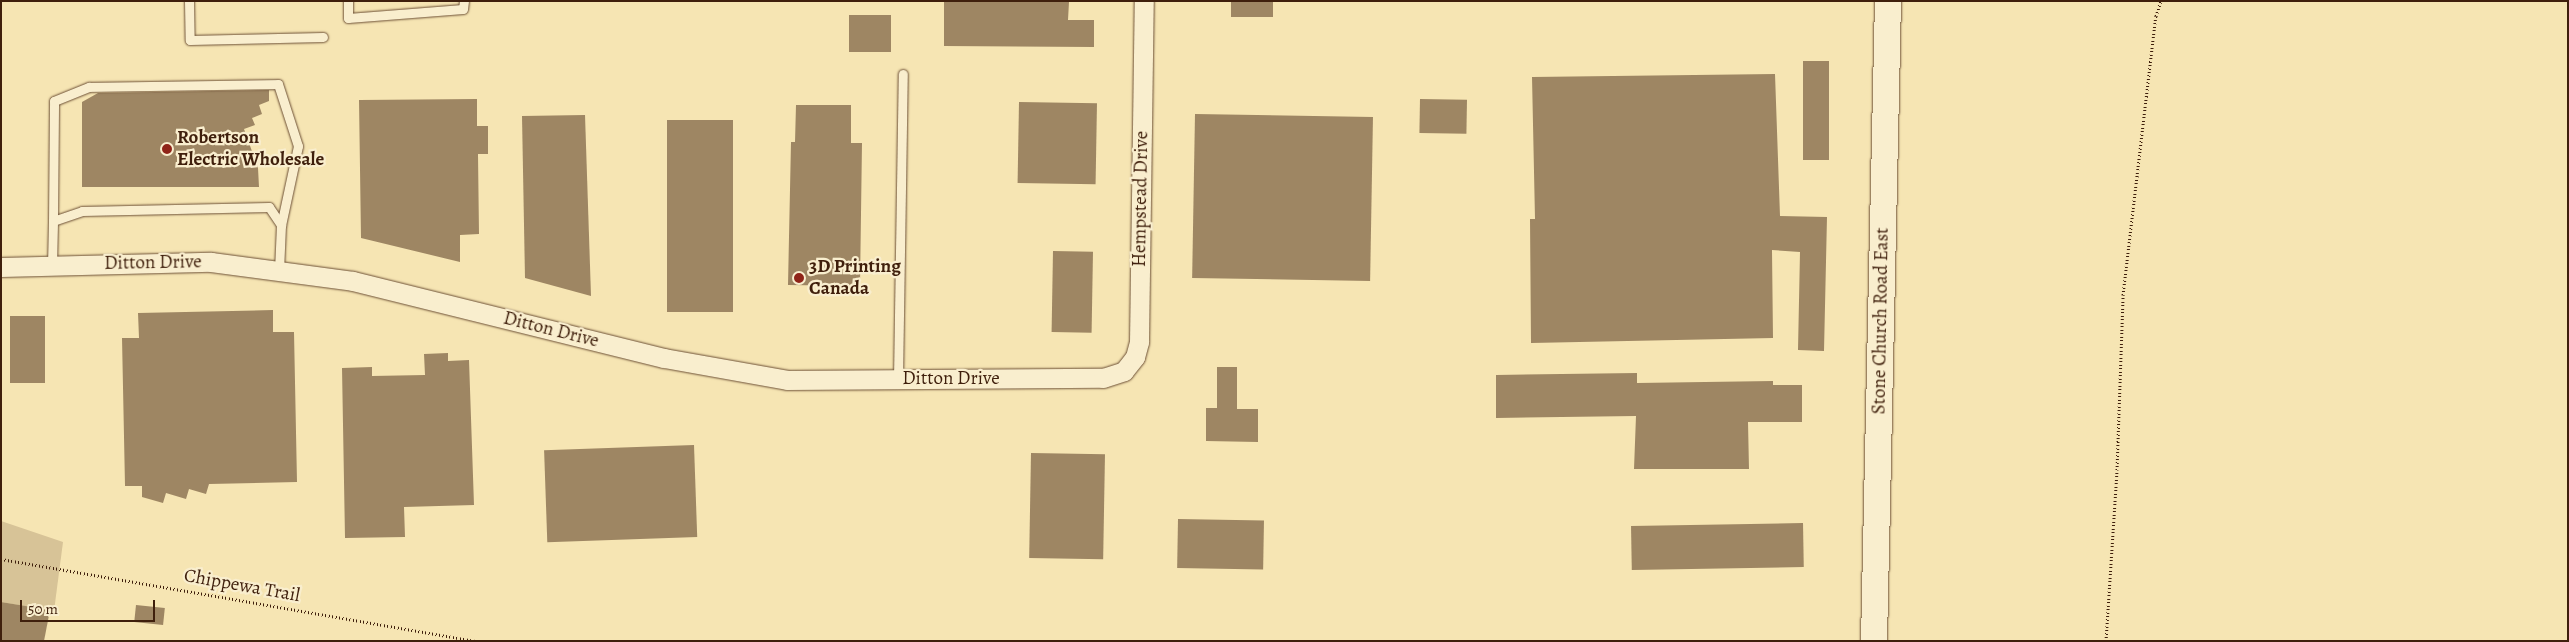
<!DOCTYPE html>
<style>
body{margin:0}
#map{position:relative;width:2569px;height:642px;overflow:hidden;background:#f6e5b3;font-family:Alegreya,serif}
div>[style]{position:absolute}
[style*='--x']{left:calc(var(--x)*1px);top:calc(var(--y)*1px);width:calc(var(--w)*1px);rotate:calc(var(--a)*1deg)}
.green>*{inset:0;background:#d7c397}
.building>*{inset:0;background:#9e8663;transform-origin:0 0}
.path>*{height:3px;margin-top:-1.5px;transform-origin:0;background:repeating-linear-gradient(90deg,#3f1f0c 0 1px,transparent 0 3.5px)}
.roads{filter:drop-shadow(0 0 1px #6d5036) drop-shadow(0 0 1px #6d5036)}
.service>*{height:9px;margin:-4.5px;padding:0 4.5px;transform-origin:4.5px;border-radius:4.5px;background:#f9eece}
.minor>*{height:19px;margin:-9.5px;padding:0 9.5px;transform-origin:9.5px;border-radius:9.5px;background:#f9eece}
.secondary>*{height:26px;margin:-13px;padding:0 13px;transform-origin:13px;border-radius:13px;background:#f9eece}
.dots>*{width:14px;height:14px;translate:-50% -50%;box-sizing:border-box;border:2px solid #f9eece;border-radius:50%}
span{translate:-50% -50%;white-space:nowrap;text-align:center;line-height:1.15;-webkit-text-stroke:4.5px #f9eece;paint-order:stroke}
.poi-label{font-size:19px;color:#3f1f0c;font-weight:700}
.left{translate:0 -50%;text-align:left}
.street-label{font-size:19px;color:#3f1f0c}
.frame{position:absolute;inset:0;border:2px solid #3f1f0c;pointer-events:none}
.scale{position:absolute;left:20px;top:600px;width:135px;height:22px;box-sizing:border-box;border:2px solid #3f1f0c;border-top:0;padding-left:6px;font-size:15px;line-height:18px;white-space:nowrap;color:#3f1f0c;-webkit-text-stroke:4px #f9eece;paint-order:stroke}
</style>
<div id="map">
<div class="green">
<div style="clip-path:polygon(1px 521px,63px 542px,54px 611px,1px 602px)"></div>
</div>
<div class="building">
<div style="left:1231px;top:1px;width:42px;height:16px"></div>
<div style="clip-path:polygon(944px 2px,1069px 2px,1068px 20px,1094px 20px,1094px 47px,944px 46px)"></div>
<div style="left:849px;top:15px;width:42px;height:37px"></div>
<div style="left:1803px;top:61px;width:26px;height:99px"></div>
<div style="clip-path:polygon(1775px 74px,1780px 216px,1827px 217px,1824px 351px,1798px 350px,1800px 252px,1772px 250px,1773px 338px,1531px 343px,1530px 219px,1535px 219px,1532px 77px)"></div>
<div style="clip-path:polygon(269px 90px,269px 101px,259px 105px,262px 114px,252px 118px,255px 125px,244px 129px,258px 168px,259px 187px,82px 187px,82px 102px,98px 93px)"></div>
<div style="clip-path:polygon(477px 99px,477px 126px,488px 126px,488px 154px,478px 154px,479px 234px,460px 235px,460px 262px,361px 238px,359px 100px)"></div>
<div style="left:1420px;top:99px;width:47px;height:34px;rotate:1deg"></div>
<div style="left:1019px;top:102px;width:78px;height:81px;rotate:1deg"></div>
<div style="clip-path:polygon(796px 105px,851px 105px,851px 143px,862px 143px,860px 286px,788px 285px,791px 142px,795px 142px)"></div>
<div style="left:1195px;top:114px;width:178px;height:164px;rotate:1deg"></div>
<div style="clip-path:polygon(585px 115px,591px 296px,525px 278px,522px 116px)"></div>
<div style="left:667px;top:120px;width:66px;height:192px"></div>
<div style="left:1053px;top:251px;width:40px;height:81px;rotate:1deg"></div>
<div style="clip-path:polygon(273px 310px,273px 332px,294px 332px,297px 482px,209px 484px,206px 494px,189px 489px,186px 499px,166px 493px,163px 503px,142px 497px,142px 486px,125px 486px,122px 338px,139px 338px,138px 313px)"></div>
<div style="left:10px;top:316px;width:35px;height:67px"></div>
<div style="clip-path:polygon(448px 353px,448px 361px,469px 360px,474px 505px,404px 507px,405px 537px,345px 538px,342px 368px,372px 367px,372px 376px,425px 375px,424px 354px)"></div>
<div style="clip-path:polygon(1217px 367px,1237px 367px,1237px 409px,1258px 409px,1258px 442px,1206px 441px,1206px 408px,1217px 408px)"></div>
<div style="clip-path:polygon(1637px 373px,1637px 383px,1773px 381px,1773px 385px,1802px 385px,1802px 422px,1748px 422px,1749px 469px,1634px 469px,1636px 416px,1496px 418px,1496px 375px)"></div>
<div style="left:694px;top:445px;width:92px;height:150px;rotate:88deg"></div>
<div style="left:1031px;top:453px;width:74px;height:105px;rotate:1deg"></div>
<div style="left:1178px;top:519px;width:86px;height:49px;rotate:1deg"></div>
<div style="left:1803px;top:523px;width:44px;height:172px;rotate:89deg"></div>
<div style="clip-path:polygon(1px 602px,50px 610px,44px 641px,1px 641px)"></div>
<div style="left:136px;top:605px;width:29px;height:17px;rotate:6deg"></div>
</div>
<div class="path">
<div style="--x:1;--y:559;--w:484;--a:9.8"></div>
<div style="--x:2106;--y:641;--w:171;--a:-86.3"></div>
<div style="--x:2117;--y:470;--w:175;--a:-88"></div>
<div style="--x:2123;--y:295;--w:281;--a:-83.3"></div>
<div style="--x:2156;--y:16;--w:16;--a:-72"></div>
</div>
<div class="roads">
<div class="service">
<div style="--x:189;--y:1;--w:39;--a:89"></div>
<div style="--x:190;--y:40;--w:133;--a:-1.3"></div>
<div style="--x:348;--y:1;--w:17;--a:90"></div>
<div style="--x:348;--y:18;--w:115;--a:-4.5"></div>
<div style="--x:463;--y:9;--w:8;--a:-83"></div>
<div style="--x:53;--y:221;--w:120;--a:-89.5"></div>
<div style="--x:54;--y:101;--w:38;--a:-22"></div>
<div style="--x:89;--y:87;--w:189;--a:-0.9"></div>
<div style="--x:278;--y:84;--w:65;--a:72.1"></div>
<div style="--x:298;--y:146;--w:81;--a:102.1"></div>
<div style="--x:52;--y:266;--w:45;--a:-88.7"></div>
<div style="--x:53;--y:221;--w:31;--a:-19"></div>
<div style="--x:82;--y:211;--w:187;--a:-1.2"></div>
<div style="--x:269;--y:207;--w:22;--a:56"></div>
<div style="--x:281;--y:225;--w:46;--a:92.5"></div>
<div style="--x:898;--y:379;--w:305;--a:-89.1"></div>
</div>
<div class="minor">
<div style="--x:1;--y:267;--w:210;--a:-1.4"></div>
<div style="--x:211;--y:262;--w:143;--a:7.6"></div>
<div style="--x:353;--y:281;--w:320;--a:13.9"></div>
<div style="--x:664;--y:358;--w:125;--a:10.1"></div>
<div style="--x:787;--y:380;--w:316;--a:-0.4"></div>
<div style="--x:1103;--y:378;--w:22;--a:-18"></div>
<div style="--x:1124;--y:371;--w:18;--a:-52"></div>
<div style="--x:1135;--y:357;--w:16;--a:-75"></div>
<div style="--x:1139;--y:342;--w:341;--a:-89.2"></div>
</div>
<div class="secondary">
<div style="--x:1874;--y:641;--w:640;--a:-88.75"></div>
</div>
</div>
<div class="dots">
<div style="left:167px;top:149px;background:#8f2418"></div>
<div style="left:799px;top:278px;background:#8f2418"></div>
</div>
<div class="poi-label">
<span class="left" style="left:177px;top:149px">Robertson<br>Electric Wholesale</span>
<span class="left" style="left:809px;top:278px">3D Printing<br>Canada</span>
</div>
<div class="street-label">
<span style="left:1141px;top:199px;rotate:-89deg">Hempstead Drive</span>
<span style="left:153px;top:263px;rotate:-1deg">Ditton Drive</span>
<span style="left:1881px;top:321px;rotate:-89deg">Stone Church Road East</span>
<span style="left:551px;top:330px;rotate:14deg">Ditton Drive</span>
<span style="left:951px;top:379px">Ditton Drive</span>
<span style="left:242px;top:586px;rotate:10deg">Chippewa Trail</span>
</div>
<div class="frame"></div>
<div class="scale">50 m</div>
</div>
